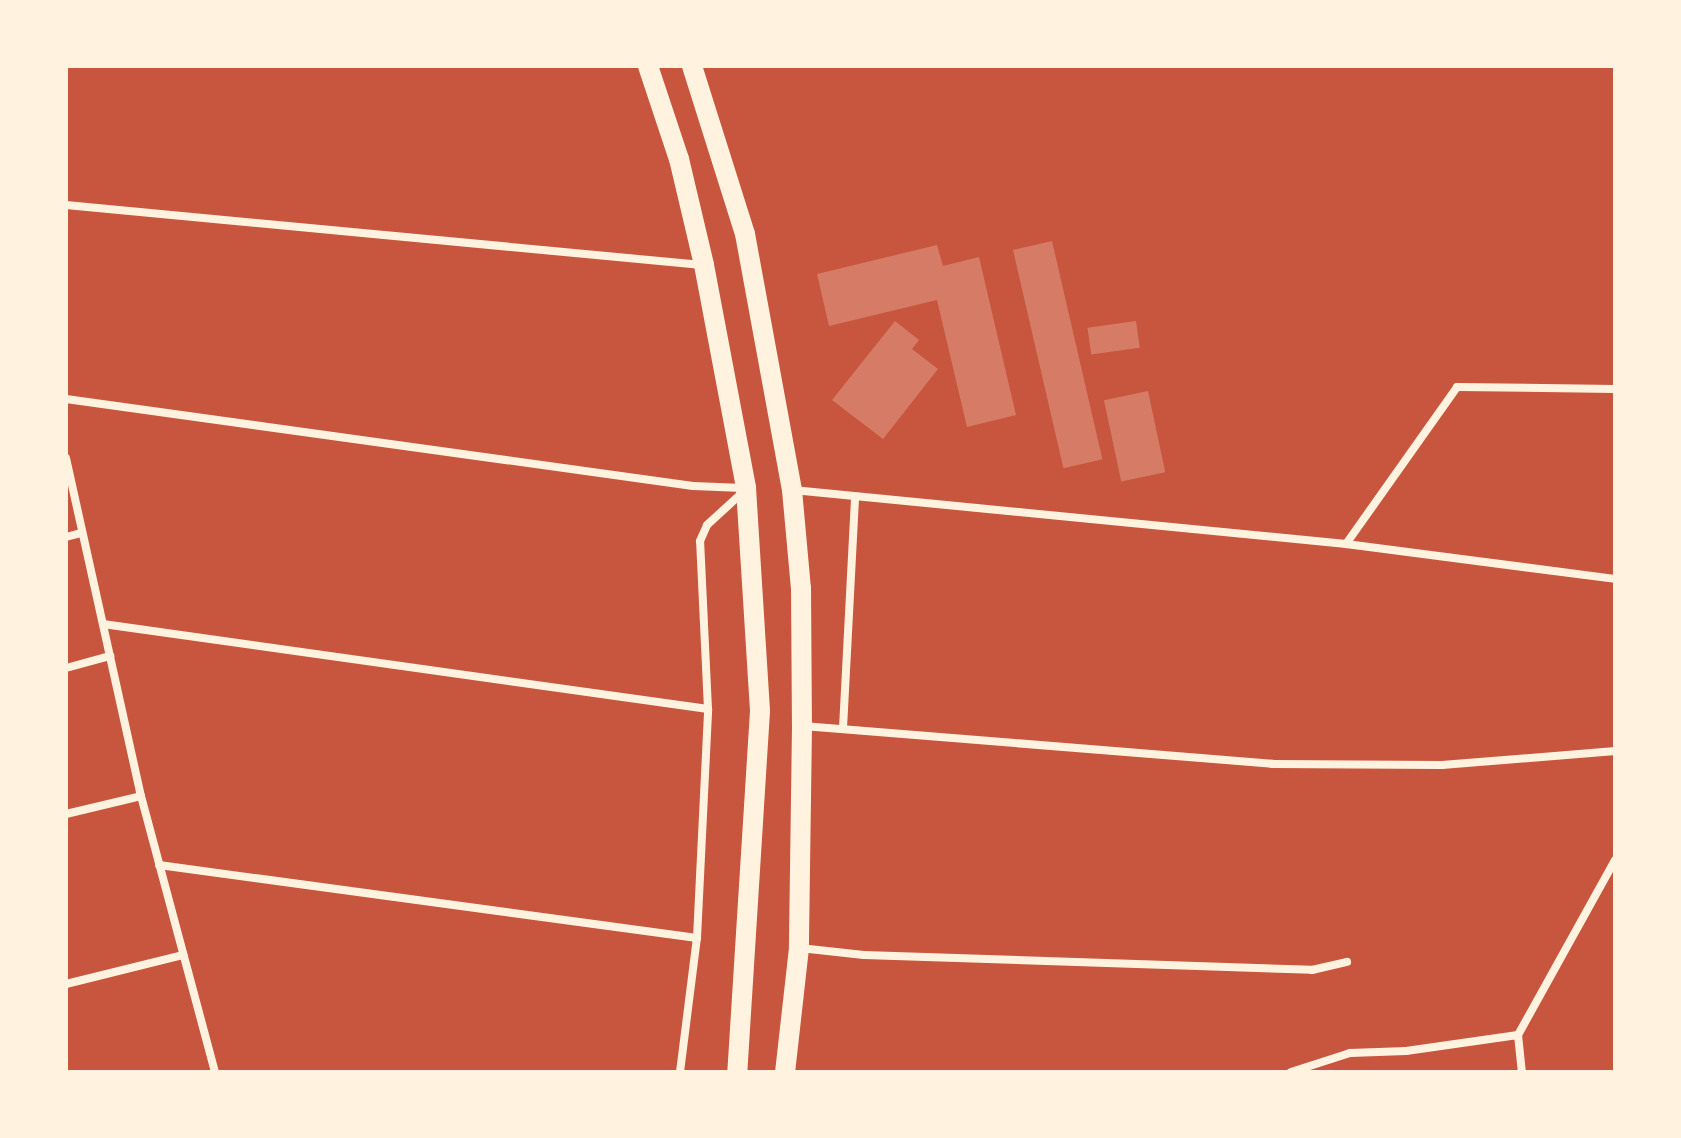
<!DOCTYPE html>
<style>
body{margin:0}
#map{position:relative;width:1681px;height:1138px;overflow:hidden;background:#c8553d;font-family:"Source Sans 3",sans-serif}
div>[style]{position:absolute}
[style*='--x']{left:calc(var(--x)*1px);top:calc(var(--y)*1px);width:calc(var(--w)*1px);rotate:calc(var(--a)*1deg)}
.building>*{inset:0;background:#d67c66;transform-origin:0 0}
.minor>*{height:8px;margin:-4px;padding:0 4px;transform-origin:4px;border-radius:4px;background:#fff3e0}
.primary>*{height:20px;margin:-10px;padding:0 10px;transform-origin:10px;border-radius:10px;background:#fff3e0}
span{translate:-50% -50%;white-space:nowrap;text-align:center;line-height:1.15;-webkit-text-stroke:8px #fff3e0;paint-order:stroke}
.frame{position:absolute;inset:0;border:68px solid #fff3e0;pointer-events:none}
</style>
<div id="map">
<div class="building">
<div style="left:1052px;top:241px;width:224px;height:40px;rotate:77deg"></div>
<div style="clip-path:polygon(937px 245px,943px 266px,979px 257px,1016px 415px,967px 427px,937px 300px,829px 326px,817px 274px)"></div>
<div style="clip-path:polygon(895px 321px,919px 340px,912px 349px,938px 369px,883px 439px,832px 400px)"></div>
<div style="left:1136px;top:321px;width:27px;height:49px;rotate:82deg"></div>
<div style="left:1148px;top:391px;width:83px;height:45px;rotate:78deg"></div>
</div>
<div class="minor">
<div style="--x:66;--y:205;--w:639;--a:5.39"></div>
<div style="--x:66;--y:399;--w:633;--a:7.9"></div>
<div style="--x:693;--y:486;--w:50;--a:2.3"></div>
<div style="--x:66;--y:458;--w:346;--a:77.5"></div>
<div style="--x:141;--y:796;--w:286;--a:75"></div>
<div style="--x:793;--y:490;--w:556;--a:5.58"></div>
<div style="--x:1346;--y:544;--w:271;--a:7.4"></div>
<div style="--x:66;--y:537;--w:16;--a:-15"></div>
<div style="--x:1346;--y:544;--w:192;--a:-54.7"></div>
<div style="--x:1457;--y:387;--w:158;--a:0.7"></div>
<div style="--x:103;--y:624;--w:611;--a:8"></div>
<div style="--x:66;--y:668;--w:46;--a:-15.3"></div>
<div style="--x:803;--y:726;--w:471;--a:4.6"></div>
<div style="--x:1272;--y:764;--w:170;--a:0.3"></div>
<div style="--x:1442;--y:765;--w:174;--a:-4.6"></div>
<div style="--x:843;--y:728;--w:231;--a:-87"></div>
<div style="--x:66;--y:814;--w:77;--a:-13.5"></div>
<div style="--x:159;--y:865;--w:543;--a:7.73"></div>
<div style="--x:800;--y:948;--w:64;--a:6.2"></div>
<div style="--x:864;--y:955;--w:448;--a:1.9"></div>
<div style="--x:1312;--y:970;--w:36;--a:-13"></div>
<div style="--x:66;--y:984;--w:121;--a:-13.9"></div>
<div style="--x:1518;--y:1035;--w:200;--a:-61"></div>
<div style="--x:1518;--y:1035;--w:37;--a:84"></div>
<div style="--x:680;--y:1072;--w:135;--a:-82.8"></div>
<div style="--x:697;--y:938;--w:229;--a:-87.2"></div>
<div style="--x:708;--y:709;--w:168;--a:-92.7"></div>
<div style="--x:700;--y:541;--w:17;--a:-66"></div>
<div style="--x:707;--y:525;--w:49;--a:-42.5"></div>
<div style="--x:1291;--y:1072;--w:62;--a:-17.9"></div>
<div style="--x:1350;--y:1053;--w:56;--a:-2"></div>
<div style="--x:1406;--y:1051;--w:113;--a:-8.1"></div>
</div>
<div class="primary">
<div style="--x:648;--y:66;--w:98;--a:71.6"></div>
<div style="--x:679;--y:159;--w:109;--a:76.7"></div>
<div style="--x:704;--y:265;--w:227;--a:79.3"></div>
<div style="--x:746;--y:488;--w:223;--a:86.4"></div>
<div style="--x:760;--y:711;--w:362;--a:93.6"></div>
<div style="--x:692;--y:66;--w:176;--a:72.5"></div>
<div style="--x:745;--y:234;--w:260;--a:79.6"></div>
<div style="--x:792;--y:490;--w:98;--a:84.8"></div>
<div style="--x:801;--y:588;--w:138;--a:89.6"></div>
<div style="--x:802;--y:726;--w:222;--a:90.8"></div>
<div style="--x:799;--y:948;--w:125;--a:96.4"></div>
</div>
<div class="frame"></div>
</div>
